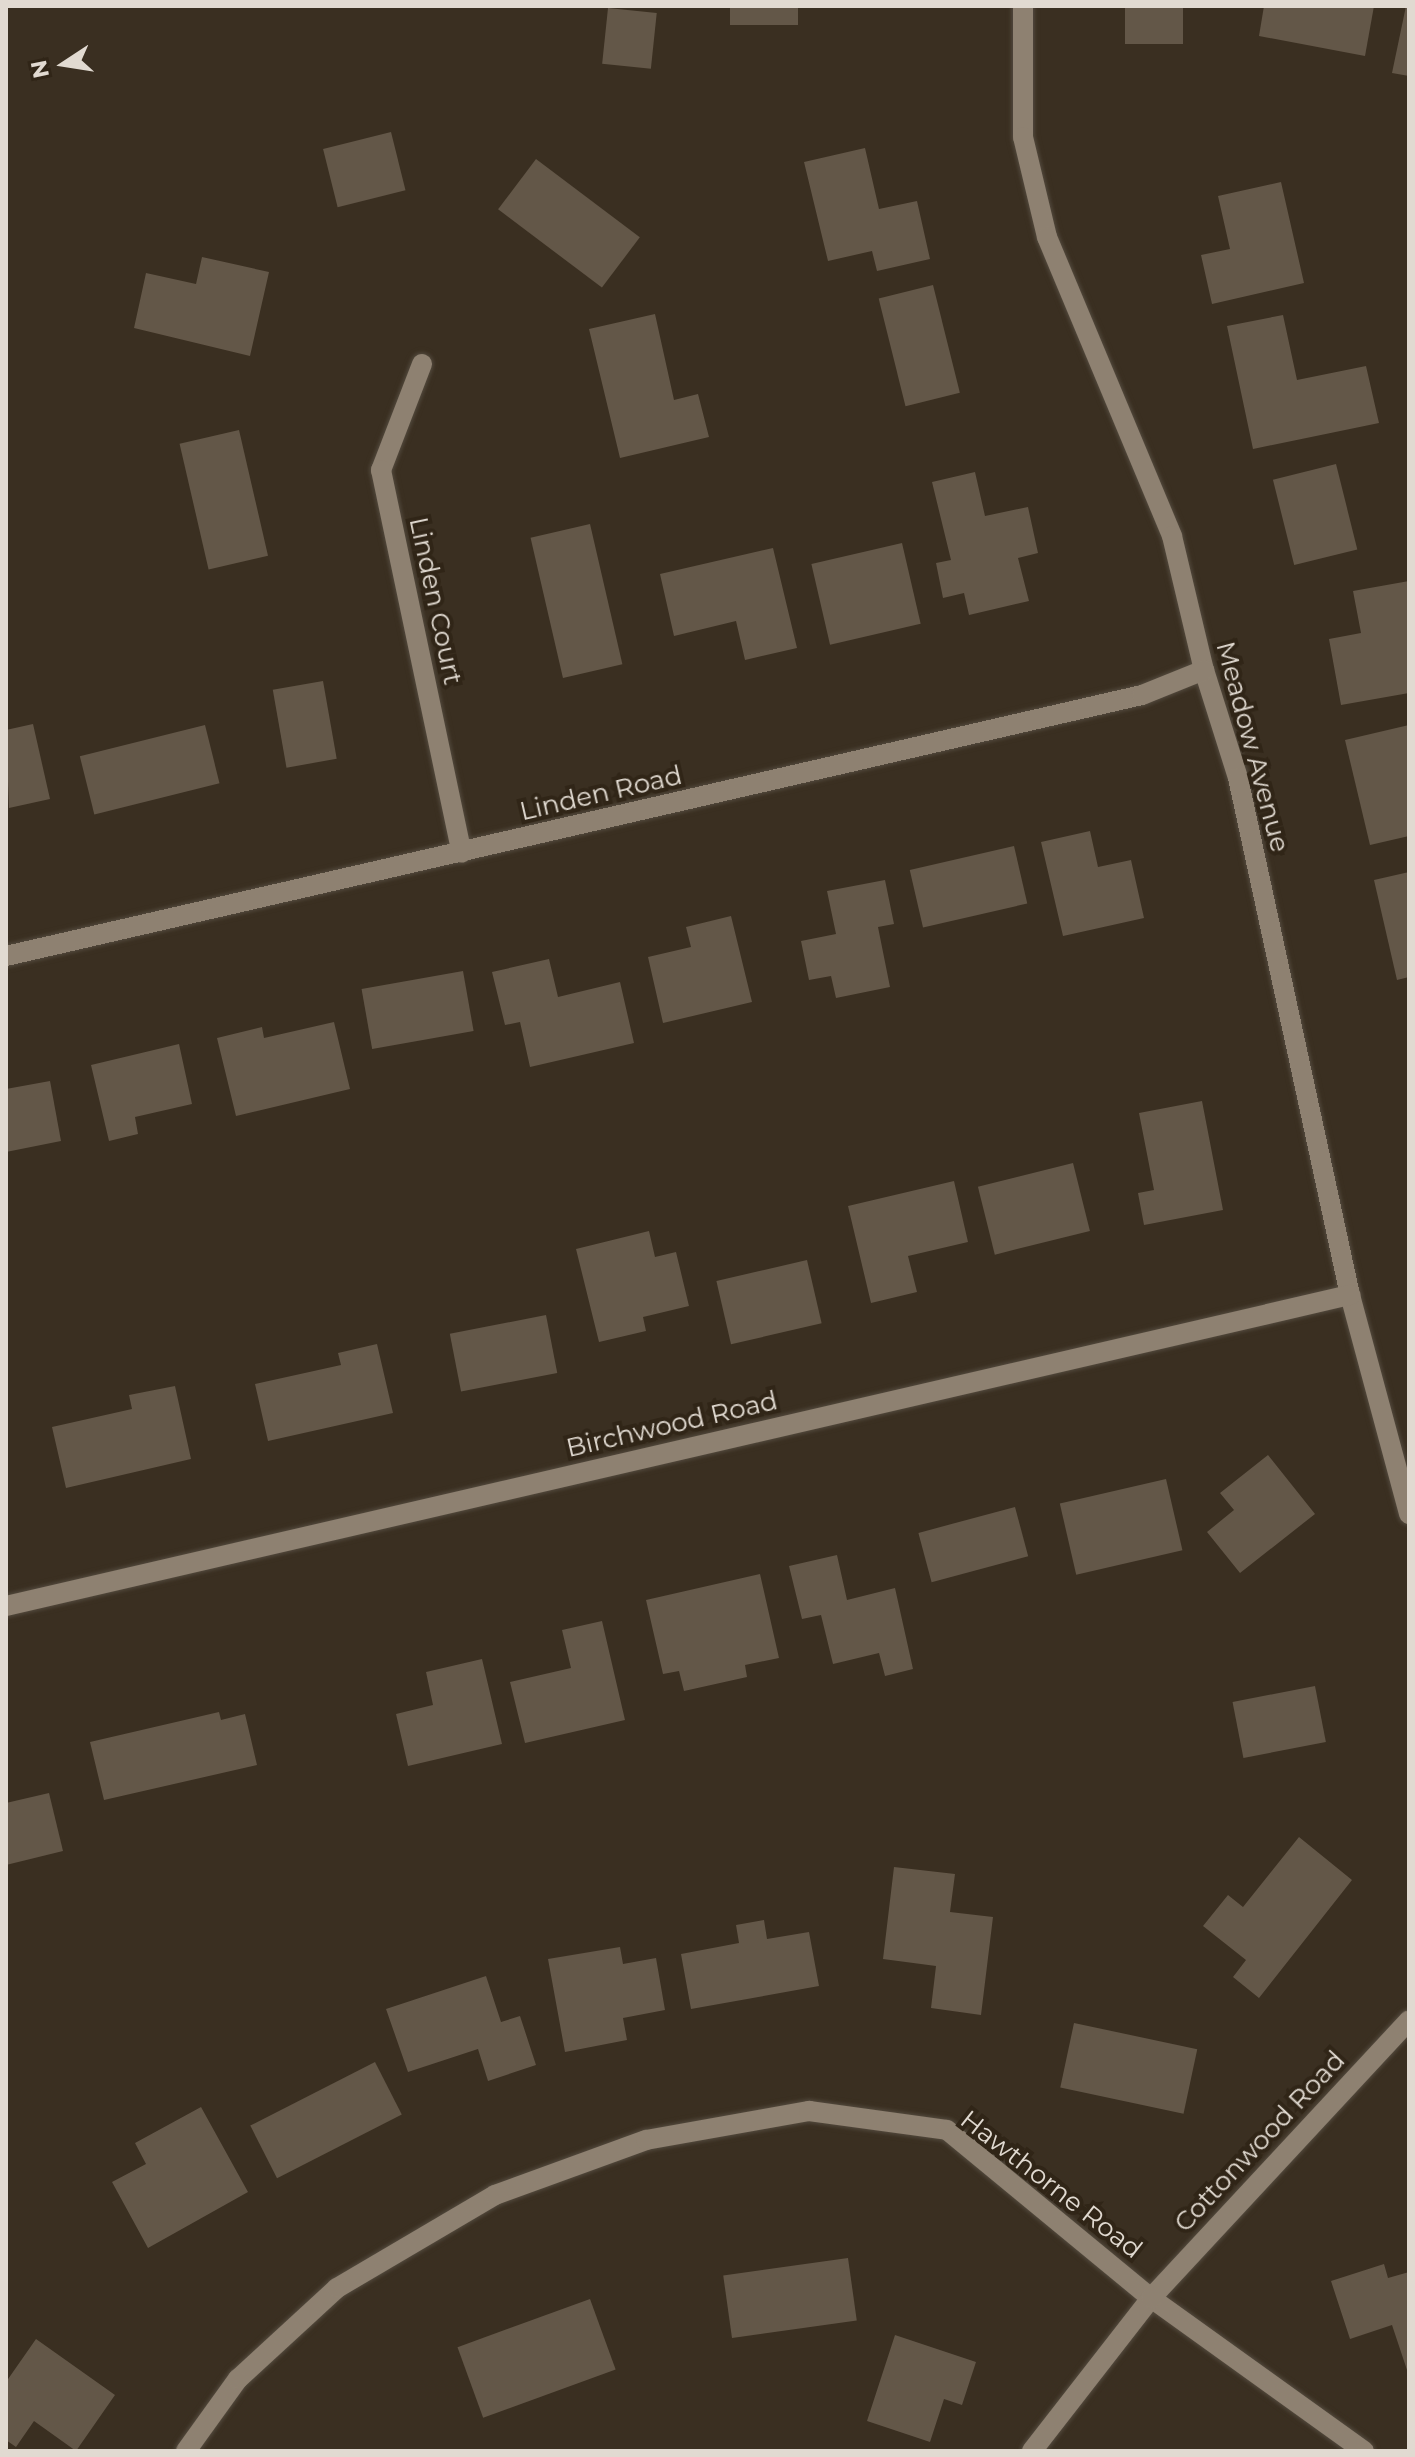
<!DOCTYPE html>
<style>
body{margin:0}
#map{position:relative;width:1415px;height:2457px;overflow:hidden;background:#3a2f21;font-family:Montserrat,sans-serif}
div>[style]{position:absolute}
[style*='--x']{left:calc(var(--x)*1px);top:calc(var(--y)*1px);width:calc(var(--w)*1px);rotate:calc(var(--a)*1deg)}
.building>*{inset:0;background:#635748;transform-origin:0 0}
.roads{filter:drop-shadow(0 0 2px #534a3e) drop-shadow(0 0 2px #534a3e)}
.minor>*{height:20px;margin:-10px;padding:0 10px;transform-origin:10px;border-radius:10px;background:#8e8171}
span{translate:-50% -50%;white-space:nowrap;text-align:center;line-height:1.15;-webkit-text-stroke:8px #302517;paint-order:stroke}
.street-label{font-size:26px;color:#e1dad1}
.frame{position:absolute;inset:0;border:8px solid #e1dad1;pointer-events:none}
.north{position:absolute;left:24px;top:24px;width:80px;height:80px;-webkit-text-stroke:6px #302517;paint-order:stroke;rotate:258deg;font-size:22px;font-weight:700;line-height:32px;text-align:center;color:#e1dad1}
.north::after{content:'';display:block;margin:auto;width:28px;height:36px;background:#e1dad1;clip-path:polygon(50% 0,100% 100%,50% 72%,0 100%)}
</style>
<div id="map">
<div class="building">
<div style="left:730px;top:6px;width:68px;height:19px"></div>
<div style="left:1125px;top:6px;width:58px;height:38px"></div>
<div style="clip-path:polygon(1264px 6px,1374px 6px,1365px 56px,1259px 36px)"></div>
<div style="clip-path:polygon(1406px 6px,1409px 7px,1409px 76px,1392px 73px)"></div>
<div style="left:608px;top:8px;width:49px;height:56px;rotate:6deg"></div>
<div style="left:391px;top:132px;width:60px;height:70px;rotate:76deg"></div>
<div style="clip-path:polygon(865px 148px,879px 209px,917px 201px,930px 259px,877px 271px,872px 251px,828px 261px,804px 162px)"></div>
<div style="left:536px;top:159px;width:130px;height:63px;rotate:37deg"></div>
<div style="clip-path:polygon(1281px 182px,1304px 283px,1212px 304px,1201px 255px,1230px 249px,1218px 196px)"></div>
<div style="clip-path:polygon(202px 257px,269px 272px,250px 356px,134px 328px,146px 273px,196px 284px)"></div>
<div style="left:933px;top:285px;width:111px;height:56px;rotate:76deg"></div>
<div style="clip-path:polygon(655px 314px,674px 400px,698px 394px,709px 437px,620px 458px,589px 329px)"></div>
<div style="clip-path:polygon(1283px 315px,1297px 380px,1366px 366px,1379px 423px,1253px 449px,1227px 326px)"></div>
<div style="left:239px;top:430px;width:129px;height:61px;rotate:77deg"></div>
<div style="left:1336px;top:464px;width:88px;height:65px;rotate:76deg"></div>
<div style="clip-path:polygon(975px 472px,985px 516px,1028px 507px,1038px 553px,1018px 558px,1029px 601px,969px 615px,964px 593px,943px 598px,936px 563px,951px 560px,932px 482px)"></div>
<div style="left:590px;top:524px;width:144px;height:61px;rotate:77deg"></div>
<div style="left:902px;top:543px;width:83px;height:93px;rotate:77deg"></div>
<div style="clip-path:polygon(773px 548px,797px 648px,745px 660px,736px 621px,674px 636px,660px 574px)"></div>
<div style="clip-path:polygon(1409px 581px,1409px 693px,1341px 705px,1329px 639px,1361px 633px,1353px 591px)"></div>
<div style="left:323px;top:681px;width:79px;height:51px;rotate:80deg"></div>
<div style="clip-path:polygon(33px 724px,50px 799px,9px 808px,6px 730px)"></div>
<div style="left:205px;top:725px;width:60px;height:129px;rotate:76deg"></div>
<div style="clip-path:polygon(1409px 725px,1409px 836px,1370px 845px,1345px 740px)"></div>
<div style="clip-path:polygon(1090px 831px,1098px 867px,1131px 860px,1144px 918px,1063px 936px,1041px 842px)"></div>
<div style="left:1014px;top:846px;width:59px;height:107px;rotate:77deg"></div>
<div style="clip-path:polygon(1409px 872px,1409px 977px,1397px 980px,1374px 880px)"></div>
<div style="clip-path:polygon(885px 880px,894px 924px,878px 927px,890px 987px,836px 998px,831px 976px,809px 980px,801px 941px,836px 934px,827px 891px)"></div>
<div style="clip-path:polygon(731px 916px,752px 1002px,663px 1023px,648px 957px,691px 947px,686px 927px)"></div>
<div style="clip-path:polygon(549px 959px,558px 997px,620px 982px,634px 1043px,530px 1067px,520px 1022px,505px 1025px,492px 972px)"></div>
<div style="left:463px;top:971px;width:61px;height:103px;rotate:80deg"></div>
<div style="clip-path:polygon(334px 1022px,350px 1089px,236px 1116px,217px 1038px,262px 1027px,264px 1038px)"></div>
<div style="clip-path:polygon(179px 1044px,192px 1104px,135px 1117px,138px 1134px,109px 1141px,91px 1065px)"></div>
<div style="clip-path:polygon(50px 1081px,61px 1141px,6px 1152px,6px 1089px)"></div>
<div style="clip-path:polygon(1202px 1101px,1223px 1210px,1144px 1225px,1138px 1193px,1154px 1190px,1139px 1113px)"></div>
<div style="left:1073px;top:1163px;width:70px;height:98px;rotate:76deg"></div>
<div style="clip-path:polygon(954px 1181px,968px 1242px,908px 1256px,917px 1292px,871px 1303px,848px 1206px)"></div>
<div style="clip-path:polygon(649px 1231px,655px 1257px,676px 1252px,689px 1306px,643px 1317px,646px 1331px,599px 1342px,576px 1249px)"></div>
<div style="left:807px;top:1260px;width:65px;height:93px;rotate:77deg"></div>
<div style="left:546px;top:1315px;width:59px;height:98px;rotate:79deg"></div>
<div style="clip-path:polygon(377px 1344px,393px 1413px,268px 1441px,255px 1384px,341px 1365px,338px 1353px)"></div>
<div style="clip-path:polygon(175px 1386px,191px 1459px,66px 1488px,52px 1427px,132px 1409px,129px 1395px)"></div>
<div style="clip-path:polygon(1268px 1455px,1315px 1514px,1240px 1573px,1207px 1532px,1234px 1510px,1220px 1493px)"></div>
<div style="left:1166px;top:1479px;width:73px;height:109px;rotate:77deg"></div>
<div style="left:1015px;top:1507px;width:51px;height:100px;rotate:75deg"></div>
<div style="clip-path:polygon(837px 1555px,847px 1600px,895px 1588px,913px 1669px,885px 1676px,879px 1653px,833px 1664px,821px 1615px,802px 1619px,789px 1566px)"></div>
<div style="clip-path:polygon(760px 1574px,779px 1658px,745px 1665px,747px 1677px,684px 1691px,679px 1671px,663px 1674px,646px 1600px)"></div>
<div style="clip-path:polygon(602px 1621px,625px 1720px,525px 1743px,510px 1682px,571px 1668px,562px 1630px)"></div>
<div style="clip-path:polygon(482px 1659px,502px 1744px,408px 1766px,396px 1714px,433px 1705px,426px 1672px)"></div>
<div style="left:1315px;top:1686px;width:57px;height:84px;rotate:79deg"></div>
<div style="clip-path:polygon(219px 1712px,221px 1720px,245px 1714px,257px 1765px,104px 1800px,90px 1742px)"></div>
<div style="clip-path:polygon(49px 1793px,63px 1851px,6px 1865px,6px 1803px)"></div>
<div style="clip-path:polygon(1299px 1837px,1352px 1880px,1259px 1998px,1233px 1977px,1246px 1960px,1203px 1926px,1228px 1895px,1243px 1907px)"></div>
<div style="clip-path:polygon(894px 1867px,955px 1874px,950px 1912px,993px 1917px,981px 2015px,931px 2008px,936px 1966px,883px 1959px)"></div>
<div style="clip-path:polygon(764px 1920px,767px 1939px,809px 1932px,819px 1986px,691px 2009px,681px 1954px,739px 1943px,736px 1925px)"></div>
<div style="clip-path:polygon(620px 1947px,623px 1964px,656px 1958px,665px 2010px,623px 2018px,627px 2040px,565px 2052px,548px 1959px)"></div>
<div style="clip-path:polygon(486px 1976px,501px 2022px,520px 2016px,536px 2065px,488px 2081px,478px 2049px,408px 2072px,386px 2009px)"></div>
<div style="left:1074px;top:2023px;width:126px;height:66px;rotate:12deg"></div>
<div style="left:375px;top:2062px;width:59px;height:140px;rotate:63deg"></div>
<div style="clip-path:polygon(201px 2107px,248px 2192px,148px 2248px,112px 2182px,146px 2164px,135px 2143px)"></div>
<div style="left:848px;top:2258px;width:63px;height:126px;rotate:82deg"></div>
<div style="clip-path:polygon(1384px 2264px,1388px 2278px,1409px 2272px,1409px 2376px,1392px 2325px,1350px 2339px,1331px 2281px)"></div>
<div style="left:590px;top:2299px;width:75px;height:141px;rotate:70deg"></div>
<div style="clip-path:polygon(895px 2335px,976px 2362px,962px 2405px,944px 2399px,930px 2442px,867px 2421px)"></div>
<div style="clip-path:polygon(36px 2339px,115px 2395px,76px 2451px,34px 2421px,16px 2447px,6px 2440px,6px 2382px)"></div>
</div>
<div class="roads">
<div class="minor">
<div style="--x:1023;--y:6;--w:131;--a:90"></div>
<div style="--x:1023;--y:137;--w:103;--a:76.5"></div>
<div style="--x:1047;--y:237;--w:324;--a:67.3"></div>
<div style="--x:1172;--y:536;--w:138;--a:76.6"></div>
<div style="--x:1204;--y:670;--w:113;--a:72.5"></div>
<div style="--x:1238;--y:778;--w:529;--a:77.78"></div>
<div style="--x:1350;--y:1295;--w:227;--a:74.9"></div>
<div style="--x:422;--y:364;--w:114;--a:111.1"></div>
<div style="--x:381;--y:470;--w:391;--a:78.1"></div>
<div style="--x:6;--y:956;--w:1166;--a:-12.94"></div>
<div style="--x:1142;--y:695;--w:67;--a:-22"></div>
<div style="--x:6;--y:1606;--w:1380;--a:-13.03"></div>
<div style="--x:186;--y:2451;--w:89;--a:-54.2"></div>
<div style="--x:238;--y:2379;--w:134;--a:-42.6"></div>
<div style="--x:337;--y:2288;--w:183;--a:-30.5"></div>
<div style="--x:495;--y:2195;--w:161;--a:-20"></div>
<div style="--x:646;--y:2140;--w:166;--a:-10.1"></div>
<div style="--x:809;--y:2111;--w:139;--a:7.8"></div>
<div style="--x:947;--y:2130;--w:264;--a:39.5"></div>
<div style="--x:1151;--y:2298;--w:262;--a:35.7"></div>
<div style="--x:1032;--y:2451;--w:194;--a:-52.1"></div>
<div style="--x:1151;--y:2298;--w:379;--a:-47.1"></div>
</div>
</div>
<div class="street-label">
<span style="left:435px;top:601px;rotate:78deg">Linden Court</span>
<span style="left:1252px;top:747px;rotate:75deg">Meadow Avenue</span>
<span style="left:601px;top:794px;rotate:-13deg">Linden Road</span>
<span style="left:672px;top:1425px;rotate:-13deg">Birchwood Road</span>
<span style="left:1260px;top:2142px;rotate:-47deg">Cottonwood Road</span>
<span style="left:1051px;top:2185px;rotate:38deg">Hawthorne Road</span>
</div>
<div class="frame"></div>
<div class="north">N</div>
</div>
